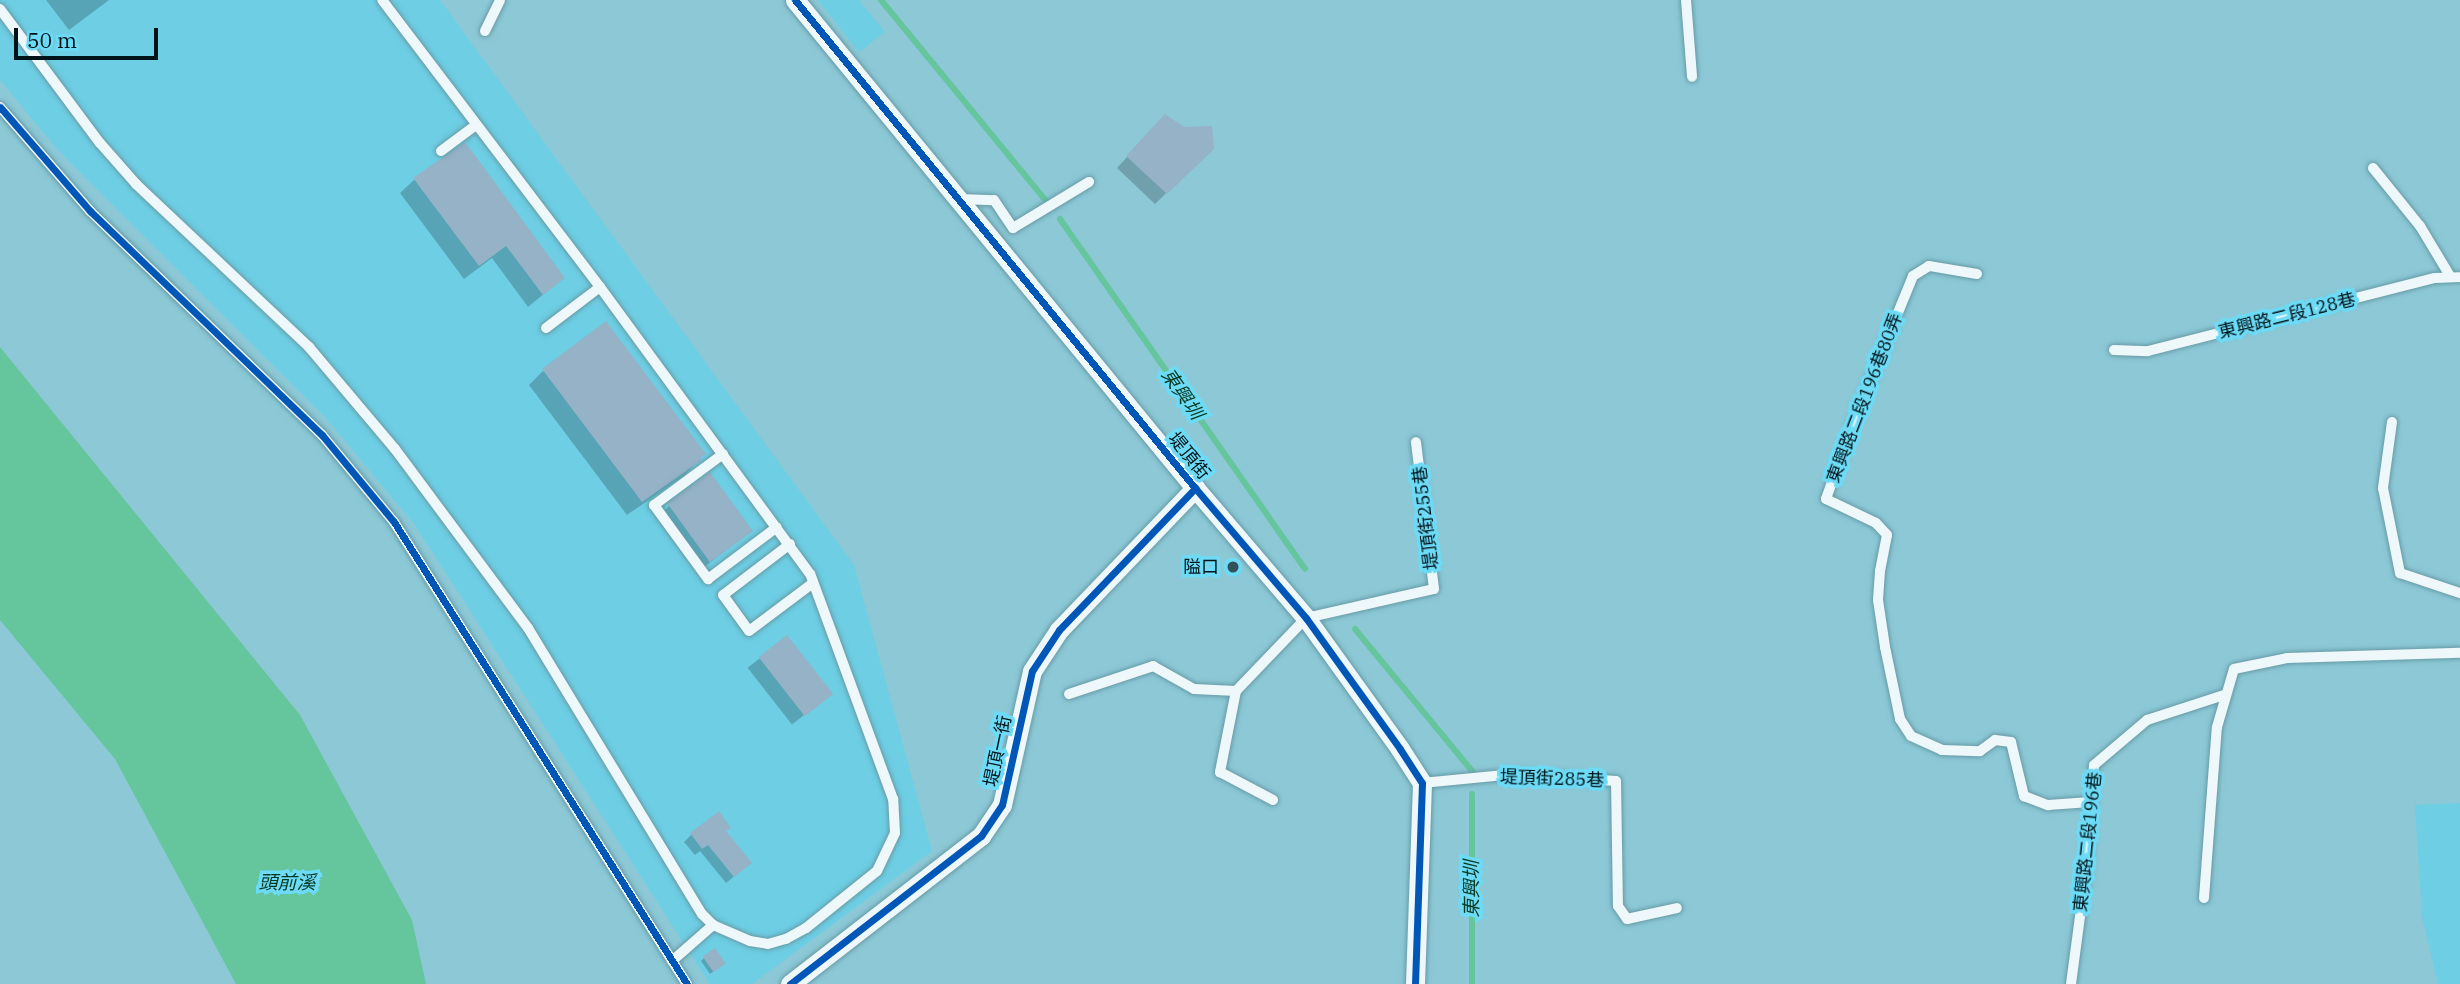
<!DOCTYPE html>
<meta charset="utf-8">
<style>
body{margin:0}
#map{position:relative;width:2460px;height:984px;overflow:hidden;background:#8cc8d6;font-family:"IBM Plex Serif","Noto Sans TC",serif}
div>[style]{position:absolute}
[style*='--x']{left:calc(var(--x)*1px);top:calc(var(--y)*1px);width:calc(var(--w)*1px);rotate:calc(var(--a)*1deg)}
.built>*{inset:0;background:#6dcee4}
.water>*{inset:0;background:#65c59d}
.shadow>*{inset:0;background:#0003;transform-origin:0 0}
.stream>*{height:6px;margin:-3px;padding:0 3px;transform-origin:3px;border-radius:3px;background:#65c59d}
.building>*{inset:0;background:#95b2c6;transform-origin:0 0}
.roads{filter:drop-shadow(0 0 2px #679ba6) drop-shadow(0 0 2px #679ba6)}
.lane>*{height:10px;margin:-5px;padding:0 5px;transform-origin:5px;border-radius:5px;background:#eef7f9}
.street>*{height:19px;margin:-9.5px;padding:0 9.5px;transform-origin:9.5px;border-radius:9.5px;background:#eef7f9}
.cycleway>*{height:7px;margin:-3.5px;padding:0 3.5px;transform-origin:3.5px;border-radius:3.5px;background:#0057b8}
.dots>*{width:19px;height:19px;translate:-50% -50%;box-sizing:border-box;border:4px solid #6ddbf6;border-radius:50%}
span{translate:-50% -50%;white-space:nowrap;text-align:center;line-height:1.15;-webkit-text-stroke:7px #6ddbf6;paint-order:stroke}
.street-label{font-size:18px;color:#001318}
.poi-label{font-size:18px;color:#001318}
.right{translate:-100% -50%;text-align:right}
.water-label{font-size:19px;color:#073820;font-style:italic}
.scale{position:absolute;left:14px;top:28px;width:144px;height:32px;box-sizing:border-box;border:4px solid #001318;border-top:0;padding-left:9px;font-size:21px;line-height:24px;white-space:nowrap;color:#001318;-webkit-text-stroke:5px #6ddbf6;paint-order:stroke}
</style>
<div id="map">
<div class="built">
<div style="clip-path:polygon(0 0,440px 0,854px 565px,932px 851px,752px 984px,710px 984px,415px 525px,326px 418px,57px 149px,0 80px)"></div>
<div style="clip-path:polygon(818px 0,859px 0,885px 32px,859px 52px)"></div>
<div style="clip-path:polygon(2460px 803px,2460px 984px,2438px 984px,2422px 916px,2415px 805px)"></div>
</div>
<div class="water">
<div style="clip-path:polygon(0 347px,300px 715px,412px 920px,426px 984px,236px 984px,115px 759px,0 620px)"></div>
</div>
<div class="shadow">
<div style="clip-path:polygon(46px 0,109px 0,69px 30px)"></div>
<div style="clip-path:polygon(1154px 128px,1183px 129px,1212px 148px,1155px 204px,1117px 168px)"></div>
<div style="clip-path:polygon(465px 145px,563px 278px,528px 307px,492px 258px,464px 279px,400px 193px,414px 180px)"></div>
<div style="clip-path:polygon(543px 371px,698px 459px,699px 460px,685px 475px,627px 515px,529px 385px)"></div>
<div style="clip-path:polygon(670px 505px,751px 531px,699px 571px,659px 516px)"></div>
<div style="left:787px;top:637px;width:72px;height:50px;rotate:52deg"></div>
<div style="clip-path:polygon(724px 832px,742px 870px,726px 883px,700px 851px,695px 855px,684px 842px,691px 835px)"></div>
<div style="clip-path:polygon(704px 958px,721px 966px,710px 974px,701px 961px)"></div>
</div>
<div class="stream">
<div style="--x:881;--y:0;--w:261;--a:50.6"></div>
<div style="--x:1060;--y:219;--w:427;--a:55"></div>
<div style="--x:1355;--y:629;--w:185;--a:50.5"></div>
<div style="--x:1472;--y:984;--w:190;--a:-90"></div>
</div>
<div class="building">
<div style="clip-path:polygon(1165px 114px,1184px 127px,1212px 126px,1214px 149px,1167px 194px,1126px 156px)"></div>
<div style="clip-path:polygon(465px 142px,565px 278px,543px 295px,506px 246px,479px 266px,413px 178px)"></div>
<div style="clip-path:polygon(606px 321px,706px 454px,700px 458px,702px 460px,642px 502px,542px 369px)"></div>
<div style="left:710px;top:472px;width:73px;height:53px;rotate:54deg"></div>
<div style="left:787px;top:635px;width:75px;height:36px;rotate:52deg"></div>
<div style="clip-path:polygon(719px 811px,731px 828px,726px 831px,752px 863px,734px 877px,708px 845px,702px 849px,690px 833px)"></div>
<div style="left:715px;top:948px;width:19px;height:15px;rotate:55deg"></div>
</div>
<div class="roads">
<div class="lane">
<div style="--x:1686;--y:0;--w:77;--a:85.5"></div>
<div style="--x:0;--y:9;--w:167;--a:53.3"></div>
<div style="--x:100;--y:143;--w:55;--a:48.7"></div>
<div style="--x:136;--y:184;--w:238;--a:43.3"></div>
<div style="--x:309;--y:347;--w:133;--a:49.9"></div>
<div style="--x:395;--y:449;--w:223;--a:53.4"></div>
<div style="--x:528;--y:628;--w:335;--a:58.7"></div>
<div style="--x:702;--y:914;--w:16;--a:45"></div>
<div style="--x:713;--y:925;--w:40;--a:23.4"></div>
<div style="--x:750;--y:941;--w:18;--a:9"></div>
<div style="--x:768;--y:944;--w:19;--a:-16"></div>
<div style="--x:786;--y:939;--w:23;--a:-29"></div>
<div style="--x:806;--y:928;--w:91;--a:-38.8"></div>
<div style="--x:877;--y:871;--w:42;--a:-64.7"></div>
<div style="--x:895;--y:833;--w:34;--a:-93"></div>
<div style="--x:893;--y:799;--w:240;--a:-110.2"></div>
<div style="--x:810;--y:574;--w:356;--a:-126.2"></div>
<div style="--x:600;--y:287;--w:360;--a:-127.2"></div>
<div style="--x:485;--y:31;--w:34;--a:-64"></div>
<div style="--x:0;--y:107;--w:138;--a:49.1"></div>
<div style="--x:90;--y:211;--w:322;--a:44"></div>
<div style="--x:322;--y:435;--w:113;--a:50.4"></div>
<div style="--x:394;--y:522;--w:547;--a:57.62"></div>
<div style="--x:441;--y:151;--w:44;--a:-36.6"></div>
<div style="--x:2373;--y:168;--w:75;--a:51"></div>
<div style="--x:2420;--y:226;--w:58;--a:59"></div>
<div style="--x:959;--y:199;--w:35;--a:2"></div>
<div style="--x:994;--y:200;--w:34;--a:56"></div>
<div style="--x:1013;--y:228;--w:89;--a:-31.2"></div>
<div style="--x:1977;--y:274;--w:49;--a:-170.5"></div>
<div style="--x:1929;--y:266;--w:19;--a:148"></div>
<div style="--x:1913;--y:276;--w:150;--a:112.3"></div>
<div style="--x:1856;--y:415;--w:89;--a:109.7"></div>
<div style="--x:1826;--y:499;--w:55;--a:25.6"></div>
<div style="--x:1876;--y:523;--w:16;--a:47"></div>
<div style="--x:1887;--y:535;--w:37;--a:101"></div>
<div style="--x:1880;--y:571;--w:29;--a:94"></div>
<div style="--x:1878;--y:600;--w:48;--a:81.5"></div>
<div style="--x:1885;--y:647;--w:74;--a:78.2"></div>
<div style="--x:1900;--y:719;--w:20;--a:57"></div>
<div style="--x:1911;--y:736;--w:34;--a:24"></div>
<div style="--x:1942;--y:750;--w:38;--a:2"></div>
<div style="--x:1980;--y:751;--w:19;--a:-36"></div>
<div style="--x:1995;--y:740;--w:16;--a:7"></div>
<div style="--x:2011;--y:742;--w:56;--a:76.5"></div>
<div style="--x:2024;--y:796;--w:26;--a:21"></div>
<div style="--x:2048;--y:805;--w:42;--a:-4.1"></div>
<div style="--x:546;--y:328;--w:68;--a:-37.2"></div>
<div style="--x:2114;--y:350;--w:34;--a:2"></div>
<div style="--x:2148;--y:351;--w:296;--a:-14.3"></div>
<div style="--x:2435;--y:278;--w:25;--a:-2"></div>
<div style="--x:2392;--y:422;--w:67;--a:97.8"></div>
<div style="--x:2383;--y:488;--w:87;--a:78.7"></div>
<div style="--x:2400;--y:573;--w:63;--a:18.4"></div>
<div style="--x:723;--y:454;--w:86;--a:143.5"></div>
<div style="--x:654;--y:505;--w:92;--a:53.9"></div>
<div style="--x:708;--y:579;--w:86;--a:-37"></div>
<div style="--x:790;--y:544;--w:84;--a:142.7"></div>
<div style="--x:723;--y:595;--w:44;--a:54.2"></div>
<div style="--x:749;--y:631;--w:80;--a:-36.9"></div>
<div style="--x:1236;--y:691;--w:83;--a:101.2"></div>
<div style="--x:1220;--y:772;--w:60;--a:27.8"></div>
<div style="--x:1069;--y:694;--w:89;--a:-18.4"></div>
<div style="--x:1153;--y:666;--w:47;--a:29.3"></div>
<div style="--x:1194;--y:689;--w:42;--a:2.7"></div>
<div style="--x:1236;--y:691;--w:101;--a:-46.2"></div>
<div style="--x:1306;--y:618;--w:131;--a:-12.8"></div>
<div style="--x:1434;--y:589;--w:148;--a:-97"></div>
<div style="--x:1422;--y:783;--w:93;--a:-5.5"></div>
<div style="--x:1515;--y:774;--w:101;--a:4"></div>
<div style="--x:1616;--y:781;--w:125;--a:89.1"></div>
<div style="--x:1618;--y:906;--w:16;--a:55"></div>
<div style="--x:1627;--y:919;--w:51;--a:-12.4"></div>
<div style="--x:2204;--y:898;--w:171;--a:-85.7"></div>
<div style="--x:2217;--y:727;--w:60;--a:-73.7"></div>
<div style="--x:2234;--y:669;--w:54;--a:-11.7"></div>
<div style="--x:2287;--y:658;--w:173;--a:-1.7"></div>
<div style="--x:672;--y:961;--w:55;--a:-41.3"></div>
<div style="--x:2071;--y:984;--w:113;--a:-82.4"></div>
<div style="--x:2086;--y:872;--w:107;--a:-85.7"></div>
<div style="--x:2094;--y:765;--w:70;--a:-40.3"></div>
<div style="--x:2147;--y:720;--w:81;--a:-18"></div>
</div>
<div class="street">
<div style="--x:795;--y:0;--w:631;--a:50.66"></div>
<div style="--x:1195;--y:488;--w:171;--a:49.5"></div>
<div style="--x:1306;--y:618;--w:161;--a:54.3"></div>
<div style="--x:1400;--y:749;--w:40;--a:57.1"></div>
<div style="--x:1422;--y:783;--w:201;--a:92"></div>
<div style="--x:790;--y:984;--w:242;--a:-37.8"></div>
<div style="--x:981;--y:836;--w:37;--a:-56"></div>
<div style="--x:1002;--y:805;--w:137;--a:-77.4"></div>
<div style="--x:1032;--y:671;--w:49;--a:-56.6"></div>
<div style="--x:1059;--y:630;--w:197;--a:-46.2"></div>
</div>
</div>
<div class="cycleway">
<div style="--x:795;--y:0;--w:631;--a:50.66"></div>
<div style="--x:1195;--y:488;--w:171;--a:49.5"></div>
<div style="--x:1306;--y:618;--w:161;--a:54.3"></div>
<div style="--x:1400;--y:749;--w:40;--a:57.1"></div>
<div style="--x:1422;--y:783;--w:201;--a:92"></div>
<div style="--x:0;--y:107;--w:138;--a:49.1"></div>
<div style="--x:90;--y:211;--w:322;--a:44"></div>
<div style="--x:322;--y:435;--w:113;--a:50.4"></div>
<div style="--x:394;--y:522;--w:547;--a:57.62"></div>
<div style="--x:790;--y:984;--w:242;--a:-37.8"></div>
<div style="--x:981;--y:836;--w:37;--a:-56"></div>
<div style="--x:1002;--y:805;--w:137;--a:-77.4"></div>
<div style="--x:1032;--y:671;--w:49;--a:-56.6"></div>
<div style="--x:1059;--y:630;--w:197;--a:-46.2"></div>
</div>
<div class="dots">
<div style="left:1233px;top:567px;background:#31525a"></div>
</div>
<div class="street-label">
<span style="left:2287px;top:316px;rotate:-14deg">東興路二段128巷</span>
<span style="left:1865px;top:398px;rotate:-69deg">東興路二段196巷80弄</span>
<span style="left:1189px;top:456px;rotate:51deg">堤頂街</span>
<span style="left:1426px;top:518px;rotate:-97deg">堤頂街255巷</span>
<span style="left:998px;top:751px;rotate:-78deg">堤頂一街</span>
<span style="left:1552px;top:779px;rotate:2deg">堤頂街285巷</span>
<span style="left:2088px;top:842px;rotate:-84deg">東興路二段196巷</span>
</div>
<div class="poi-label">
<span class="right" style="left:1219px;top:567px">隘口</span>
</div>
<div class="water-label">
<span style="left:1182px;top:394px;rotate:55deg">東興圳</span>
<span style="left:287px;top:883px">頭前溪</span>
<span style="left:1472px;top:889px;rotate:-90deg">東興圳</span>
</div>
<div class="scale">50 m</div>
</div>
